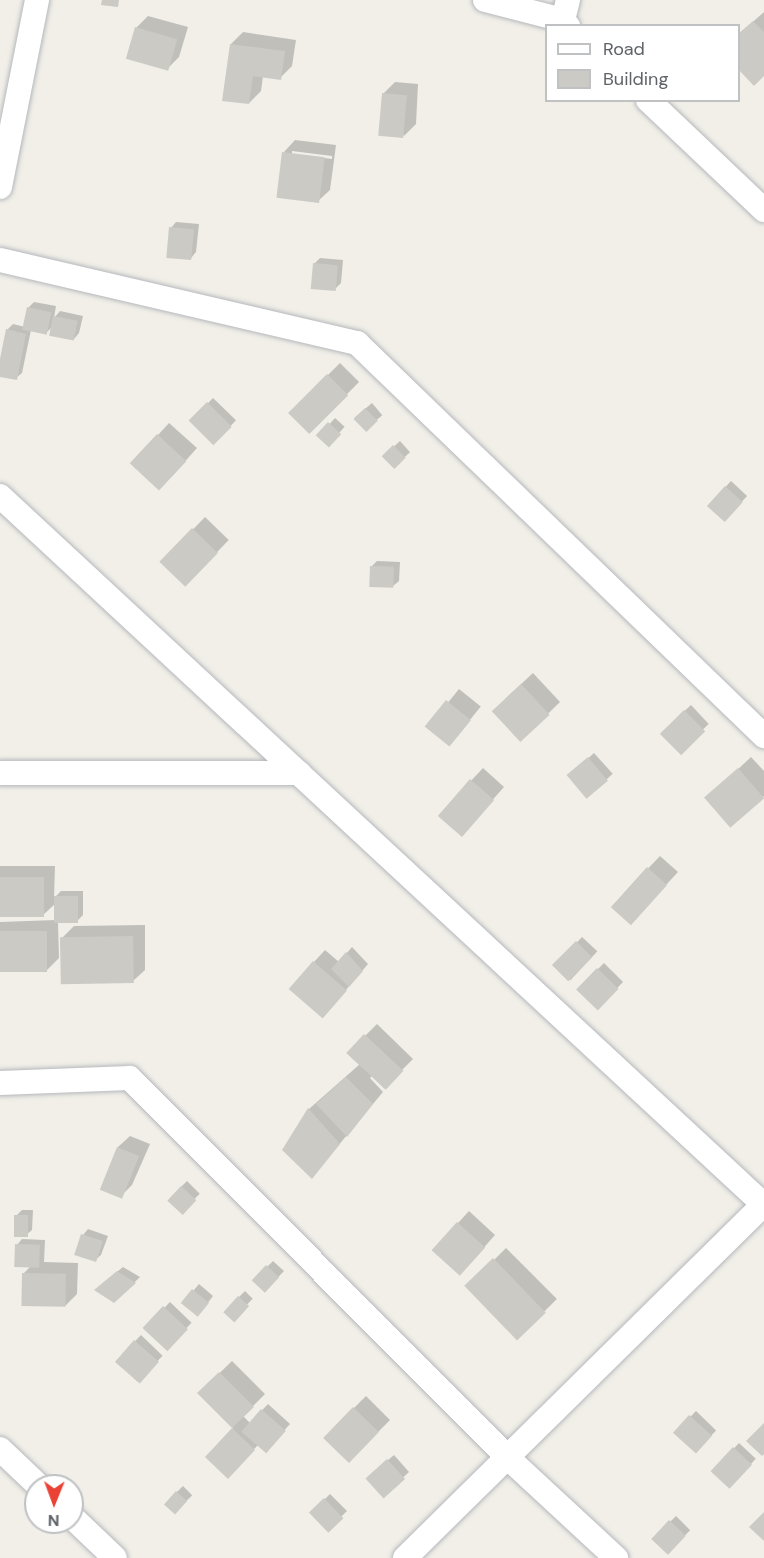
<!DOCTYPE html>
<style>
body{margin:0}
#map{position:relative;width:764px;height:1558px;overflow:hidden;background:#f1efe8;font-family:"DM Sans",sans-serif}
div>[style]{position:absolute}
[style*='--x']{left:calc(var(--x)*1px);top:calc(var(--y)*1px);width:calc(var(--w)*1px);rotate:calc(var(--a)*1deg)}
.shadow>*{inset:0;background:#0003;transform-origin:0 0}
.building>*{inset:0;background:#cccac5;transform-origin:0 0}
.roads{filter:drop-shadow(0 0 2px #b5b8bc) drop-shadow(0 0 2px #b5b8bc)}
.street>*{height:24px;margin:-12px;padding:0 12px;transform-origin:12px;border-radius:12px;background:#fff}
span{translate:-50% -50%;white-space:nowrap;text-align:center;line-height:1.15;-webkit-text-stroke:5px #fff;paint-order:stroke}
.legend{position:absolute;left:545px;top:24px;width:195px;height:78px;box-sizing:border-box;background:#fff;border:2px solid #bfc1c3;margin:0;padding:8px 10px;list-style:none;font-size:18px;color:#5f6368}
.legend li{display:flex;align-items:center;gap:12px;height:30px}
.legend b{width:30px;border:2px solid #bfc1c3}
.north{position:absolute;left:24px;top:1474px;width:60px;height:60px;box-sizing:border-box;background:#fff;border:2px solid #bfc1c3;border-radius:50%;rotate:181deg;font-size:16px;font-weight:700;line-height:24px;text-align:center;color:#5f6368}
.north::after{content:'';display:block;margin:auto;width:21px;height:27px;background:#ea4335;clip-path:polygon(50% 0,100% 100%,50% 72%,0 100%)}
</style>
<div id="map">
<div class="shadow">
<div style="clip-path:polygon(764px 12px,764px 74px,738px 35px)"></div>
<div style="clip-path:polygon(148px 16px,188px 27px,179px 57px,167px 69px,136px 28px)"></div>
<div style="clip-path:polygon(243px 32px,296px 40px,292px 66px,280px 78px,263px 76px,261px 91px,249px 103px,231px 44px)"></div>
<div style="clip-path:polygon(395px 82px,418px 84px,416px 124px,404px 136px,383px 94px)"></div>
<div style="clip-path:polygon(evenodd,295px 140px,336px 145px,330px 190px,318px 201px,284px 152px,295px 140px,292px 151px,332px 156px,332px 159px,292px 154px,292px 151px)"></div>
<div style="clip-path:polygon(176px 222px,199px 224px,196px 252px,191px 258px,171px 228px)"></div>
<div style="clip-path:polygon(320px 258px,343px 260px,341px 283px,335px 289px,314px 264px)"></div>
<div style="clip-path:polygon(34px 302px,56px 306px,54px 318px,60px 311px,83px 316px,79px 333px,74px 339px,53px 326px,46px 333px,31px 330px,22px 373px,16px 378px,0 375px,7px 330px,13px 324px,25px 327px,29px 307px)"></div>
<div style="left:340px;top:363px;width:27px;height:71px;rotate:45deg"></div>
<div style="left:213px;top:398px;width:32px;height:32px;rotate:44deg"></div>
<div style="left:372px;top:403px;width:16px;height:23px;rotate:50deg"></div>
<div style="left:335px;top:418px;width:13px;height:25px;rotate:42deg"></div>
<div style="clip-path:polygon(169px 423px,197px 448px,172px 476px,158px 435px)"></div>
<div style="left:400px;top:441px;width:15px;height:23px;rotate:48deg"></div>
<div style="left:731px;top:481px;width:22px;height:33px;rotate:43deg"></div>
<div style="left:205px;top:517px;width:33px;height:62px;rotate:44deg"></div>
<div style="clip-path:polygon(377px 561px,400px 562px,399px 581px,393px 586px,372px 566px)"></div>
<div style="clip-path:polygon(533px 673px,560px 702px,521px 740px,505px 699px)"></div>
<div style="left:459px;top:689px;width:28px;height:50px;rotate:39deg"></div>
<div style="left:691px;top:705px;width:26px;height:41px;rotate:47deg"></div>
<div style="left:594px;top:753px;width:28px;height:33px;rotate:48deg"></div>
<div style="clip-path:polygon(751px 757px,764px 771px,764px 796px,733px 825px,719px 787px)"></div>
<div style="clip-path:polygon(483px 768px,504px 787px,472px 823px,439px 815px)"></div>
<div style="clip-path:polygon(660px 856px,678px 872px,642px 911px,612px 906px)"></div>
<div style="clip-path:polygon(0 866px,55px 866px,54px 898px,61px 891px,83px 891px,83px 915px,77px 921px,58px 922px,59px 958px,47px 970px,0 972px,0 922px,56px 920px,56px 903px,42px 916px,0 916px)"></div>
<div style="clip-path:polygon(145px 925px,145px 970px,133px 981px,62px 938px,74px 926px)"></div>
<div style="left:582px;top:937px;width:21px;height:40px;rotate:43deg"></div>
<div style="clip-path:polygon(352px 947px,368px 964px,334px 1004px,314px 962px,325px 950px,339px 962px)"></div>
<div style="left:604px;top:963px;width:27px;height:37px;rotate:45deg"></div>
<div style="clip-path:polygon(377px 1024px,413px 1059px,384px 1088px,372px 1076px,370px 1078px,383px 1092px,312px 1177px,309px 1109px,360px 1064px,348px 1053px)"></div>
<div style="clip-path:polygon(130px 1136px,150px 1144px,132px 1185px,120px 1197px,118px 1147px)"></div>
<div style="left:187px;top:1181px;width:18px;height:25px;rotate:45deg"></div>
<div style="clip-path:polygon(22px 1210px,33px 1210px,32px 1230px,26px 1235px,16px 1216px)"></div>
<div style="clip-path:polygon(469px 1211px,495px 1235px,471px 1262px,458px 1223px)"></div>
<div style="clip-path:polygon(88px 1229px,108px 1236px,101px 1255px,95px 1260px,83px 1235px)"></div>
<div style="clip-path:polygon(22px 1239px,45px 1240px,44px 1262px,78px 1263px,77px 1294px,65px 1306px,23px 1274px,31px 1266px,17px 1245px)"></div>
<div style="left:506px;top:1248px;width:72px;height:54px;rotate:45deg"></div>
<div style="clip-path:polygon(273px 1261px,284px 1271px,266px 1290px,267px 1267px)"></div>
<div style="clip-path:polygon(123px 1267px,140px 1277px,114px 1302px,102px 1284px)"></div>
<div style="clip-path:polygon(199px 1284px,213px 1296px,203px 1309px,183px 1303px)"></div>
<div style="left:245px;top:1291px;width:11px;height:29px;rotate:45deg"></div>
<div style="left:170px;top:1302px;width:30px;height:36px;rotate:44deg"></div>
<div style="left:141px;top:1335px;width:30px;height:36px;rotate:44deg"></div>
<div style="clip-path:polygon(232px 1361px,265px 1394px,243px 1416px,250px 1423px,268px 1404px,290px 1424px,265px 1451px,258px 1445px,228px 1476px,207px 1457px,233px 1428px,199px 1393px)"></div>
<div style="left:366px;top:1396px;width:34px;height:59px;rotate:45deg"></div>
<div style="left:696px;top:1411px;width:28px;height:30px;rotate:44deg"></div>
<div style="left:739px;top:1443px;width:23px;height:39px;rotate:43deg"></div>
<div style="clip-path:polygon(394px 1455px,409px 1472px,383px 1496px,373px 1473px)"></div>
<div style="left:183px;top:1486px;width:13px;height:25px;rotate:45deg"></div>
<div style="left:330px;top:1494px;width:24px;height:26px;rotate:45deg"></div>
<div style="left:676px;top:1516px;width:20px;height:33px;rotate:45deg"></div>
</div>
<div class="building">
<div style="clip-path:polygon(102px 0,119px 0,118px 7px,101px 5px)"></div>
<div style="clip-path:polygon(753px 21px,764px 32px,764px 76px,754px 86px,738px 69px,738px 34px)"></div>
<div style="left:135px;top:27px;width:44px;height:33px;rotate:16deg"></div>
<div style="clip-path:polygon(230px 44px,285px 51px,281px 80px,253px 76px,249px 104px,222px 101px)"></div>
<div style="left:382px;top:93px;width:25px;height:43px;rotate:5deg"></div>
<div style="left:282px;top:152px;width:43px;height:46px;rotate:7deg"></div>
<div style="left:169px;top:227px;width:25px;height:31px;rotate:5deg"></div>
<div style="left:313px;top:263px;width:25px;height:26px;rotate:5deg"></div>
<div style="left:27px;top:307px;width:25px;height:23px;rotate:12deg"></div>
<div style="left:53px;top:316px;width:25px;height:20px;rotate:11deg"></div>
<div style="clip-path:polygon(6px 329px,26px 334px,17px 380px,0 377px,0 359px)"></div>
<div style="left:327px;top:374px;width:30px;height:55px;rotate:45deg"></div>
<div style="left:207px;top:402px;width:35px;height:26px;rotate:45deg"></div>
<div style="left:365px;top:408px;width:18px;height:16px;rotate:45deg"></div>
<div style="left:328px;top:422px;width:18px;height:18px;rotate:43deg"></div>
<div style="left:157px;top:434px;width:40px;height:40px;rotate:43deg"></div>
<div style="left:393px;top:445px;width:18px;height:16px;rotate:45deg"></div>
<div style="left:725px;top:486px;width:24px;height:27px;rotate:42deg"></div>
<div style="left:192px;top:528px;width:36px;height:47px;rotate:44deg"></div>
<div style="left:370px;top:566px;width:24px;height:21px;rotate:2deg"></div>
<div style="left:521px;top:684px;width:42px;height:40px;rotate:47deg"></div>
<div style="left:446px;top:700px;width:32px;height:34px;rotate:39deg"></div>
<div style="left:684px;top:710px;width:30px;height:34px;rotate:45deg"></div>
<div style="left:588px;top:757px;width:31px;height:28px;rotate:50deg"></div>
<div style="left:738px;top:768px;width:40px;height:45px;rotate:49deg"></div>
<div style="left:470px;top:779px;width:32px;height:49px;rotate:41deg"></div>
<div style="left:647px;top:867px;width:27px;height:54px;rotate:42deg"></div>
<div style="left:0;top:877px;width:44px;height:40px"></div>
<div style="left:54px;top:896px;width:24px;height:27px"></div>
<div style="left:47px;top:931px;width:41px;height:47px;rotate:90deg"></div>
<div style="left:133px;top:936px;width:47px;height:73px;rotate:89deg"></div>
<div style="left:576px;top:941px;width:23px;height:34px;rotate:45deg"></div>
<div style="clip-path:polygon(346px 952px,363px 971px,349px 987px,331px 969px)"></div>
<div style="left:313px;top:961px;width:45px;height:37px;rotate:41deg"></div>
<div style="left:597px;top:968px;width:30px;height:30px;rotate:44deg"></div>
<div style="left:364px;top:1034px;width:54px;height:26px;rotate:43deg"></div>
<div style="clip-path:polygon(346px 1077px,373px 1104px,347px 1137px,316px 1104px)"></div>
<div style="clip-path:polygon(308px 1108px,340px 1144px,312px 1179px,282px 1150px)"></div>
<div style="left:117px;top:1147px;width:24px;height:46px;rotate:22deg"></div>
<div style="left:181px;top:1186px;width:21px;height:20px;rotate:43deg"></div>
<div style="left:14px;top:1215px;width:14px;height:22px"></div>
<div style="left:457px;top:1222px;width:38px;height:38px;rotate:42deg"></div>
<div style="left:81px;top:1234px;width:23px;height:22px;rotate:18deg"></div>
<div style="left:15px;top:1244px;width:25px;height:23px;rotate:2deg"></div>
<div style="left:493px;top:1258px;width:76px;height:40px;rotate:46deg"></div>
<div style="left:266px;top:1265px;width:18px;height:21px;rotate:43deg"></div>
<div style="clip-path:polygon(117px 1271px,136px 1283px,114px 1303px,94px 1290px)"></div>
<div style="left:22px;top:1273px;width:44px;height:33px;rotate:1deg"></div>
<div style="left:192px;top:1289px;width:22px;height:18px;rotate:39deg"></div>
<div style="left:238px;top:1296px;width:15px;height:22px;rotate:42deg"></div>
<div style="left:163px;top:1306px;width:34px;height:30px;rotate:43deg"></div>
<div style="left:134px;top:1340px;width:33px;height:29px;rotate:41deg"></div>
<div style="clip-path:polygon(219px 1372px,254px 1407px,232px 1428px,255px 1450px,228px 1479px,205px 1457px,232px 1428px,197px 1393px)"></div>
<div style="left:353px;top:1407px;width:36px;height:43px;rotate:44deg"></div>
<div style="left:261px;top:1409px;width:33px;height:30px;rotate:41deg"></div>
<div style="left:689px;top:1415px;width:31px;height:24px;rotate:42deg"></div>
<div style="clip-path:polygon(764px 1423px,764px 1454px,762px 1456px,746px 1441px)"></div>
<div style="left:733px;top:1447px;width:26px;height:33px;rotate:43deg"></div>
<div style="left:387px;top:1459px;width:27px;height:29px;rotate:48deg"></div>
<div style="left:176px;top:1491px;width:15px;height:18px;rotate:42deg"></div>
<div style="left:324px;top:1498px;width:28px;height:21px;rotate:46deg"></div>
<div style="clip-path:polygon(764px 1512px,764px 1541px,749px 1527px)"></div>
<div style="left:669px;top:1520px;width:23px;height:26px;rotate:43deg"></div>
</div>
<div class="roads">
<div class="street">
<div style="--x:485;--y:0;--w:81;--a:14.4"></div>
<div style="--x:563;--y:20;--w:8;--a:50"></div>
<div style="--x:563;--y:20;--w:21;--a:-76"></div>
<div style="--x:648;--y:100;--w:160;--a:43.5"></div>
<div style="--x:0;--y:187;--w:191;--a:-78.8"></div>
<div style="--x:0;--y:260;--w:367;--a:13.1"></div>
<div style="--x:357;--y:343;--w:566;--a:44"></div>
<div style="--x:0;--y:496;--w:1042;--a:42.86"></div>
<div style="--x:0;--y:773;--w:299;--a:0"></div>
<div style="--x:0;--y:1083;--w:130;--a:-2.2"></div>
<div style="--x:130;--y:1078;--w:535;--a:45.15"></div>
<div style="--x:507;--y:1457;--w:149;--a:42.8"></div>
<div style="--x:0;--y:1449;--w:54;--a:43.5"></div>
<div style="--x:72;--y:1517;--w:59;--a:43.6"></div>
<div style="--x:405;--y:1558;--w:504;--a:-44.6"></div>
</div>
</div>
<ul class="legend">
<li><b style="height:8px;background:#fff"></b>Road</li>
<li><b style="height:16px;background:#cccac5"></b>Building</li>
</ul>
<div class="north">N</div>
</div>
